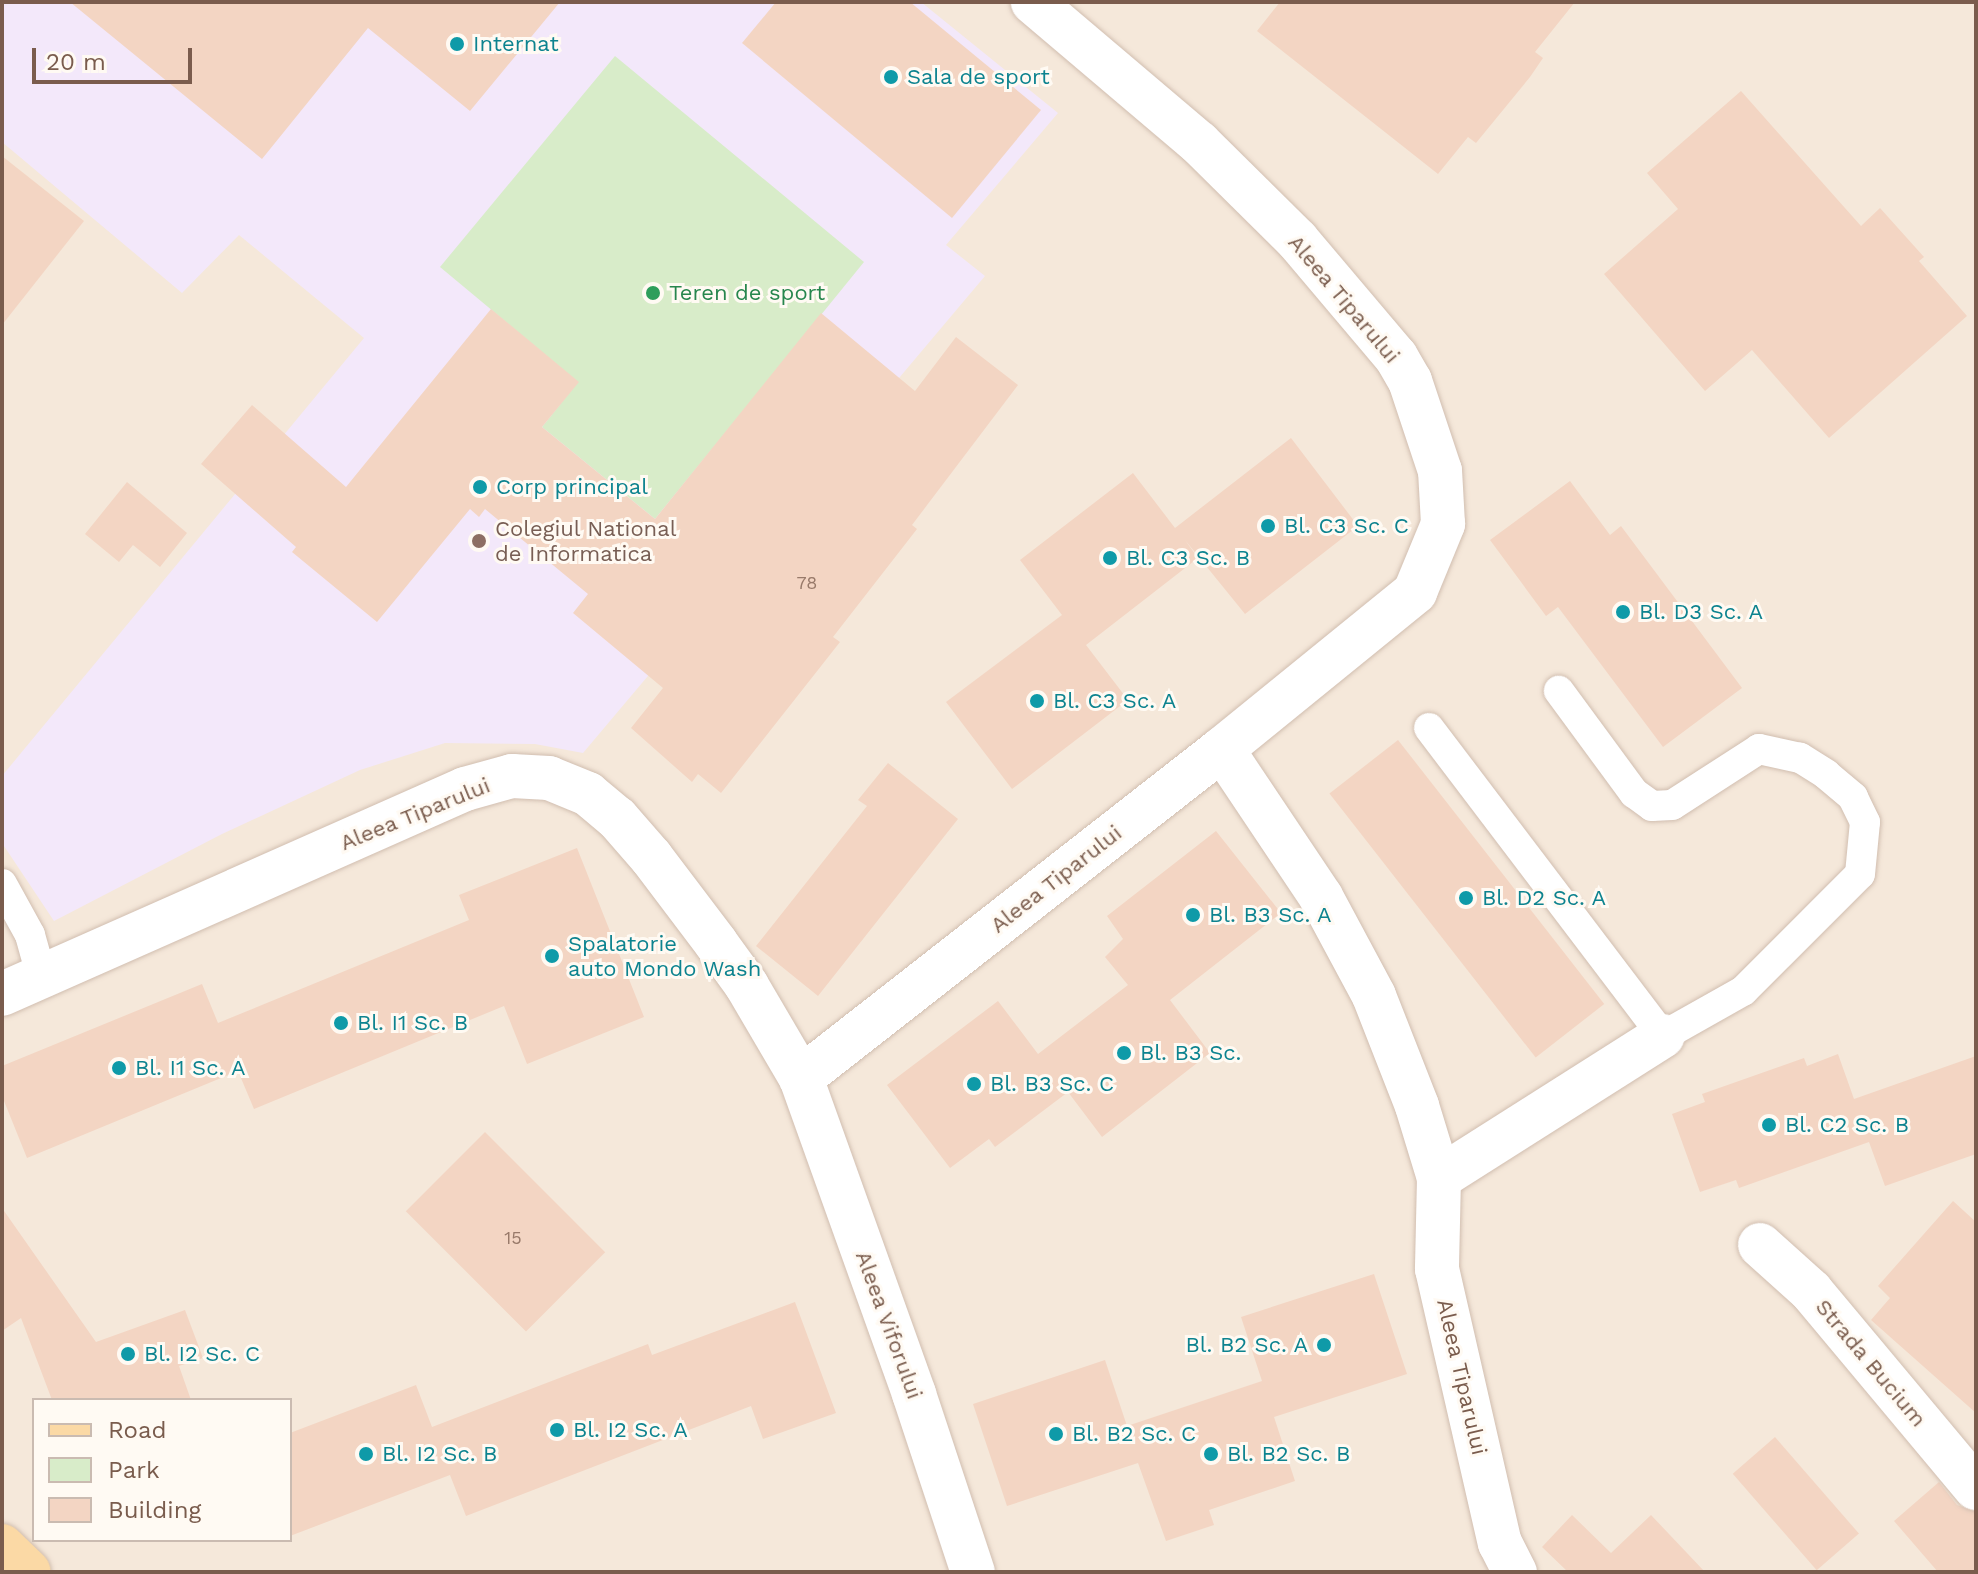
<!DOCTYPE html>
<style>
body{margin:0}
#map{position:relative;width:1978px;height:1574px;overflow:hidden;background:#fdf6ec;font-family:"Work Sans",sans-serif}
div>[style]{position:absolute}
[style*='--x']{left:calc(var(--x)*1px);top:calc(var(--y)*1px);width:calc(var(--w)*1px);rotate:calc(var(--a)*1deg)}
.residential>*{inset:0;background:#f5e8da}
.education>*{inset:0;background:#f3e8fa}
.green>*{inset:0;background:#d8ecc9}
.building>*{inset:0;background:#f3d5c3;transform-origin:0 0}
.roads{filter:drop-shadow(0 0 2px #d1beb0) drop-shadow(0 0 2px #d1beb0)}
.lane>*{height:30px;margin:-15px;padding:0 15px;transform-origin:15px;border-radius:15px;background:#fff}
.street>*{height:44px;margin:-22px;padding:0 22px;transform-origin:22px;border-radius:22px;background:#fff}
.primary>*{height:44px;margin:-22px;padding:0 22px;transform-origin:22px;border-radius:22px;background:#fbd9a5}
.dots>*{width:22px;height:22px;translate:-50% -50%;box-sizing:border-box;border:4px solid #fffaf3;border-radius:50%}
span{translate:-50% -50%;white-space:nowrap;text-align:center;line-height:1.15;-webkit-text-stroke:6px #fffaf3;paint-order:stroke}
.number-label{font-size:18px;color:#987a6a}
.number-label span{-webkit-text-stroke-width:0}
.culture-label{font-size:22px;color:#0d838f}
.left{translate:0 -50%;text-align:left}
.right{translate:-100% -50%;text-align:right}
.leisure-label{font-size:22px;color:#27864d}
.street-label{font-size:22px;color:#7a5c4d}
.education-label{font-size:22px;color:#785e54}
.frame{position:absolute;inset:0;border:4px solid #7a5c4d;pointer-events:none}
.legend{position:absolute;left:32px;top:1398px;width:260px;height:144px;box-sizing:border-box;background:#fffaf3;border:2px solid #cabbb1;margin:0;padding:10px 14px;list-style:none;font-size:24px;color:#7a5c4d}
.legend li{display:flex;align-items:center;gap:16px;height:40px}
.legend b{width:40px;border:2px solid #cabbb1}
.scale{position:absolute;left:32px;top:48px;width:160px;height:36px;box-sizing:border-box;border:4px solid #7a5c4d;border-top:0;padding-left:10px;font-size:24px;line-height:28px;white-space:nowrap;color:#7a5c4d;-webkit-text-stroke:6px #fffaf3;paint-order:stroke}
</style>
<div id="map">
<div class="residential">
<div style="clip-path:polygon(evenodd,2px 2px,1976px 2px,1976px 1572px,2px 1572px,2px 2px,34px 1400px,290px 1400px,290px 1540px,34px 1540px,34px 1400px)"></div>
</div>
<div class="education">
<div style="clip-path:polygon(2px 2px,921px 2px,1058px 113px,946px 245px,985px 276px,583px 753px,535px 744px,445px 743px,360px 770px,222px 834px,54px 921px,2px 843px,2px 776px,364px 338px,239px 235px,182px 293px,2px 142px)"></div>
</div>
<div class="green">
<div style="clip-path:polygon(615px 56px,864px 262px,655px 519px,542px 427px,578px 382px,440px 267px)"></div>
</div>
<div class="building">
<div style="clip-path:polygon(70px 2px,560px 2px,470px 111px,368px 28px,262px 159px)"></div>
<div style="clip-path:polygon(776px 2px,910px 2px,1041px 110px,952px 218px,742px 43px)"></div>
<div style="clip-path:polygon(1280px 2px,1575px 2px,1535px 52px,1543px 58px,1530px 77px,1476px 143px,1468px 137px,1438px 174px,1257px 31px)"></div>
<div style="clip-path:polygon(1741px 91px,1861px 226px,1880px 208px,1924px 257px,1919px 261px,1967px 316px,1829px 438px,1752px 350px,1705px 391px,1604px 274px,1678px 209px,1647px 173px)"></div>
<div style="clip-path:polygon(2px 156px,84px 221px,2px 325px)"></div>
<div style="clip-path:polygon(491px 309px,579px 382px,542px 427px,655px 519px,821px 313px,915px 391px,956px 337px,1018px 385px,912px 525px,917px 529px,833px 637px,840px 642px,721px 793px,698px 774px,692px 782px,631px 728px,663px 688px,573px 613px,588px 594px,485px 509px,479px 517px,470px 509px,377px 622px,292px 552px,296px 547px,201px 464px,252px 405px,346px 487px)"></div>
<div style="clip-path:polygon(1291px 438px,1358px 526px,1245px 614px,1185px 540px,1198px 558px,1086px 645px,1128px 700px,1012px 789px,946px 702px,1062px 615px,1020px 560px,1133px 473px,1175px 528px)"></div>
<div style="clip-path:polygon(1570px 481px,1610px 535px,1621px 526px,1742px 688px,1663px 747px,1558px 607px,1546px 616px,1490px 540px)"></div>
<div style="clip-path:polygon(127px 482px,187px 533px,160px 567px,133px 545px,119px 562px,85px 534px)"></div>
<div style="left:1398px;top:740px;width:335px;height:87px;rotate:52deg"></div>
<div style="clip-path:polygon(888px 763px,958px 819px,818px 996px,756px 946px,867px 806px,858px 800px)"></div>
<div style="clip-path:polygon(1216px 831px,1281px 913px,1170px 1000px,1210px 1053px,1102px 1137px,1068px 1092px,995px 1147px,989px 1139px,950px 1168px,887px 1085px,998px 1001px,1038px 1054px,1128px 985px,1105px 957px,1123px 939px,1107px 916px)"></div>
<div style="clip-path:polygon(577px 848px,644px 1017px,527px 1064px,504px 1006px,254px 1109px,238px 1071px,27px 1158px,2px 1096px,2px 1066px,202px 984px,218px 1023px,469px 920px,459px 895px)"></div>
<div style="clip-path:polygon(1838px 1054px,1854px 1099px,1976px 1056px,1976px 1154px,1885px 1186px,1869px 1142px,1739px 1188px,1736px 1180px,1700px 1192px,1672px 1114px,1705px 1102px,1702px 1094px,1804px 1058px,1807px 1066px)"></div>
<div style="left:485px;top:1132px;width:170px;height:112px;rotate:45deg"></div>
<div style="clip-path:polygon(1953px 1201px,1976px 1222px,1976px 1413px,1871px 1320px,1890px 1298px,1878px 1286px)"></div>
<div style="clip-path:polygon(2px 1208px,96px 1342px,185px 1310px,203px 1358px,179px 1366px,191px 1400px,52px 1400px,21px 1318px,2px 1331px)"></div>
<div style="clip-path:polygon(1374px 1274px,1407px 1374px,1274px 1417px,1295px 1481px,1209px 1510px,1214px 1525px,1166px 1541px,1138px 1463px,1007px 1506px,973px 1404px,1105px 1360px,1127px 1426px,1262px 1381px,1241px 1317px)"></div>
<div style="clip-path:polygon(795px 1302px,836px 1413px,763px 1439px,751px 1406px,466px 1516px,450px 1475px,290px 1536px,290px 1433px,416px 1385px,432px 1427px,648px 1344px,652px 1355px)"></div>
<div style="left:1775px;top:1437px;width:128px;height:56px;rotate:49deg"></div>
<div style="clip-path:polygon(1939px 1482px,1957px 1505px,1976px 1512px,1976px 1572px,1938px 1572px,1894px 1521px)"></div>
<div style="clip-path:polygon(1572px 1515px,1611px 1553px,1651px 1515px,1705px 1572px,1568px 1572px,1542px 1547px)"></div>
</div>
<div class="roads">
<div class="lane">
<div style="--x:1429;--y:728;--w:387;--a:52.8"></div>
<div style="--x:1663;--y:1036;--w:92;--a:-29.4"></div>
<div style="--x:1743;--y:991;--w:165;--a:-45"></div>
<div style="--x:1860;--y:874;--w:52;--a:-84.5"></div>
<div style="--x:1865;--y:822;--w:28;--a:-116"></div>
<div style="--x:1853;--y:797;--w:35;--a:-140"></div>
<div style="--x:1826;--y:774;--w:31;--a:-148"></div>
<div style="--x:1800;--y:758;--w:42;--a:-167.6"></div>
<div style="--x:1759;--y:749;--w:103;--a:147.2"></div>
<div style="--x:1672;--y:805;--w:20;--a:177"></div>
<div style="--x:1652;--y:806;--w:22;--a:-144"></div>
<div style="--x:1634;--y:793;--w:127;--a:-126.3"></div>
<div style="--x:2;--y:884;--w:58;--a:61.2"></div>
<div style="--x:30;--y:935;--w:45;--a:74.4"></div>
</div>
<div class="street">
<div style="--x:1222;--y:749;--w:178;--a:56.2"></div>
<div style="--x:1321;--y:897;--w:112;--a:61.8"></div>
<div style="--x:1374;--y:996;--w:118;--a:68.6"></div>
<div style="--x:1417;--y:1106;--w:75;--a:73"></div>
<div style="--x:1439;--y:1178;--w:91;--a:91.3"></div>
<div style="--x:1437;--y:1269;--w:281;--a:77.1"></div>
<div style="--x:1500;--y:1543;--w:33;--a:63"></div>
<div style="--x:2;--y:994;--w:506;--a:-23.88"></div>
<div style="--x:465;--y:789;--w:49;--a:-15.5"></div>
<div style="--x:512;--y:776;--w:37;--a:3"></div>
<div style="--x:549;--y:778;--w:42;--a:22.3"></div>
<div style="--x:588;--y:794;--w:38;--a:40"></div>
<div style="--x:617;--y:818;--w:52;--a:48.9"></div>
<div style="--x:651;--y:857;--w:108;--a:52.9"></div>
<div style="--x:716;--y:943;--w:53;--a:54.2"></div>
<div style="--x:747;--y:986;--w:107;--a:59.6"></div>
<div style="--x:801;--y:1078;--w:336;--a:70.3"></div>
<div style="--x:914;--y:1394;--w:188;--a:71.7"></div>
<div style="--x:801;--y:1078;--w:534;--a:-38.01"></div>
<div style="--x:1222;--y:749;--w:249;--a:-39.1"></div>
<div style="--x:1415;--y:592;--w:74;--a:-67.6"></div>
<div style="--x:1443;--y:524;--w:53;--a:-93.2"></div>
<div style="--x:1440;--y:471;--w:95;--a:-108.4"></div>
<div style="--x:1410;--y:381;--w:28;--a:-120"></div>
<div style="--x:1396;--y:357;--w:153;--a:-130.2"></div>
<div style="--x:1297;--y:240;--w:138;--a:-135.3"></div>
<div style="--x:1199;--y:143;--w:218;--a:-139.7"></div>
<div style="--x:1439;--y:1178;--w:265;--a:-32.4"></div>
<div style="--x:1760;--y:1245;--w:69;--a:42"></div>
<div style="--x:1811;--y:1291;--w:257;--a:50.1"></div>
</div>
<div class="primary">
<div style="--x:2;--y:1546;--w:37;--a:44"></div>
</div>
</div>
<div class="dots">
<div style="left:457px;top:44px;background:#0f9aa8"></div>
<div style="left:891px;top:77px;background:#0f9aa8"></div>
<div style="left:653px;top:293px;background:#2e9e5b"></div>
<div style="left:480px;top:487px;background:#0f9aa8"></div>
<div style="left:1268px;top:526px;background:#0f9aa8"></div>
<div style="left:479px;top:541px;background:#8d6e63"></div>
<div style="left:1110px;top:558px;background:#0f9aa8"></div>
<div style="left:1623px;top:612px;background:#0f9aa8"></div>
<div style="left:1037px;top:701px;background:#0f9aa8"></div>
<div style="left:1466px;top:898px;background:#0f9aa8"></div>
<div style="left:1193px;top:915px;background:#0f9aa8"></div>
<div style="left:552px;top:956px;background:#0f9aa8"></div>
<div style="left:341px;top:1023px;background:#0f9aa8"></div>
<div style="left:1124px;top:1053px;background:#0f9aa8"></div>
<div style="left:119px;top:1068px;background:#0f9aa8"></div>
<div style="left:974px;top:1084px;background:#0f9aa8"></div>
<div style="left:1769px;top:1125px;background:#0f9aa8"></div>
<div style="left:1324px;top:1345px;background:#0f9aa8"></div>
<div style="left:128px;top:1354px;background:#0f9aa8"></div>
<div style="left:557px;top:1430px;background:#0f9aa8"></div>
<div style="left:1056px;top:1434px;background:#0f9aa8"></div>
<div style="left:366px;top:1454px;background:#0f9aa8"></div>
<div style="left:1211px;top:1454px;background:#0f9aa8"></div>
</div>
<div class="number-label">
<span style="left:807px;top:583px">78</span>
<span style="left:513px;top:1238px">15</span>
</div>
<div class="culture-label">
<span class="left" style="left:473px;top:44px">Internat</span>
<span class="left" style="left:907px;top:77px">Sala de sport</span>
<span class="left" style="left:496px;top:487px">Corp principal</span>
<span class="left" style="left:1284px;top:526px">Bl. C3 Sc. C</span>
<span class="left" style="left:1126px;top:558px">Bl. C3 Sc. B</span>
<span class="left" style="left:1639px;top:612px">Bl. D3 Sc. A</span>
<span class="left" style="left:1053px;top:701px">Bl. C3 Sc. A</span>
<span class="left" style="left:1482px;top:898px">Bl. D2 Sc. A</span>
<span class="left" style="left:1209px;top:915px">Bl. B3 Sc. A</span>
<span class="left" style="left:568px;top:956px">Spalatorie<br>auto Mondo Wash</span>
<span class="left" style="left:357px;top:1023px">Bl. I1 Sc. B</span>
<span class="left" style="left:1140px;top:1053px">Bl. B3 Sc.</span>
<span class="left" style="left:135px;top:1068px">Bl. I1 Sc. A</span>
<span class="left" style="left:990px;top:1084px">Bl. B3 Sc. C</span>
<span class="left" style="left:1785px;top:1125px">Bl. C2 Sc. B</span>
<span class="right" style="left:1308px;top:1345px">Bl. B2 Sc. A</span>
<span class="left" style="left:144px;top:1354px">Bl. I2 Sc. C</span>
<span class="left" style="left:573px;top:1430px">Bl. I2 Sc. A</span>
<span class="left" style="left:1072px;top:1434px">Bl. B2 Sc. C</span>
<span class="left" style="left:382px;top:1454px">Bl. I2 Sc. B</span>
<span class="left" style="left:1227px;top:1454px">Bl. B2 Sc. B</span>
</div>
<div class="leisure-label">
<span class="left" style="left:669px;top:293px">Teren de sport</span>
</div>
<div class="street-label">
<span style="left:1344px;top:299px;rotate:50deg">Aleea Tiparului</span>
<span style="left:415px;top:814px;rotate:-22deg">Aleea Tiparului</span>
<span style="left:1056px;top:879px;rotate:-38deg">Aleea Tiparului</span>
<span style="left:889px;top:1325px;rotate:70deg">Aleea Viforului</span>
<span style="left:1871px;top:1363px;rotate:50deg">Strada Bucium</span>
<span style="left:1462px;top:1377px;rotate:77deg">Aleea Tiparului</span>
</div>
<div class="education-label">
<span class="left" style="left:495px;top:541px">Colegiul National<br>de Informatica</span>
</div>
<div class="frame"></div>
<ul class="legend">
<li><b style="height:10px;background:#fbd9a5"></b>Road</li>
<li><b style="height:22px;background:#d8ecc9"></b>Park</li>
<li><b style="height:22px;background:#f3d5c3"></b>Building</li>
</ul>
<div class="scale">20 m</div>
</div>
